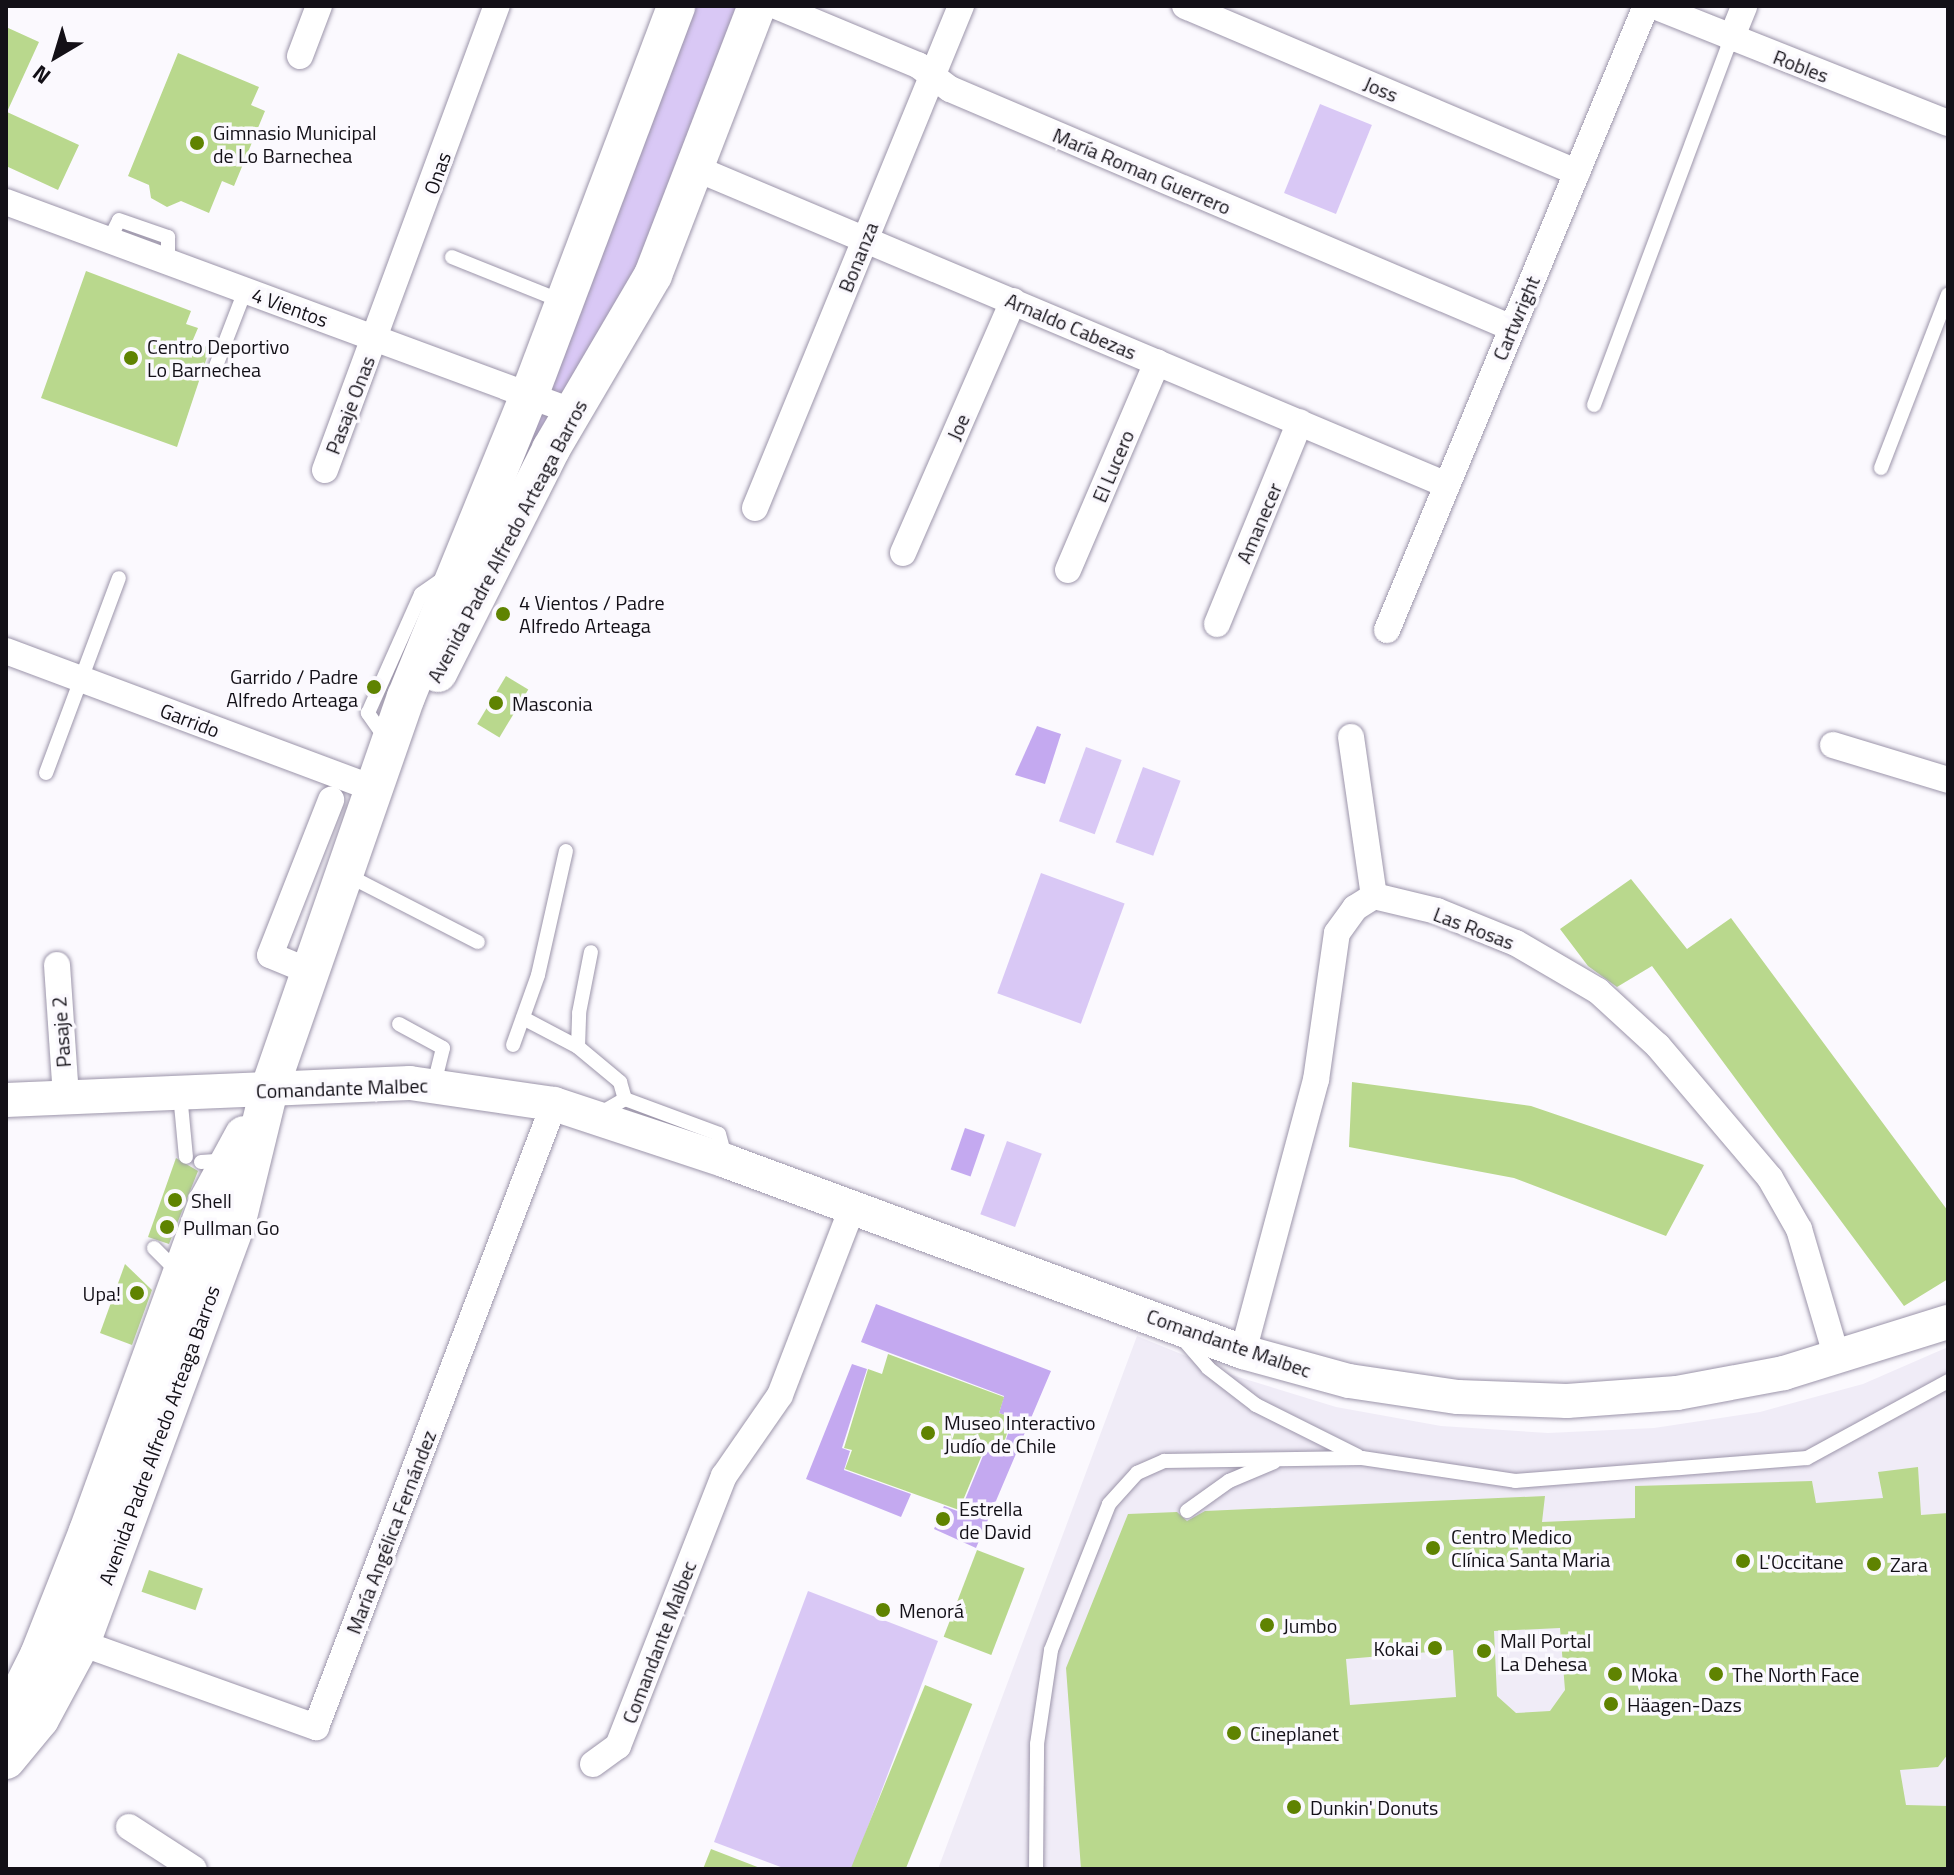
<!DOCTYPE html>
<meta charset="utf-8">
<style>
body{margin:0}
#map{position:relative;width:1954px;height:1875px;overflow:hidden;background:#fbf9fe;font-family:"Titillium Web",sans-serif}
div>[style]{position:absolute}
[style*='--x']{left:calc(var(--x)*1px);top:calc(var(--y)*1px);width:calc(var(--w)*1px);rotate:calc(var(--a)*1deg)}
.built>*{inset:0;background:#f0ecf7}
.green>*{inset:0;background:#d9c8f5;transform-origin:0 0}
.water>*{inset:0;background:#c4a9f0;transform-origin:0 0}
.building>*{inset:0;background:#b9d88d;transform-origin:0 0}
.roads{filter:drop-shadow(0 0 2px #9c95aa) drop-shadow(0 0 2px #9c95aa)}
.service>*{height:14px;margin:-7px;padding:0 7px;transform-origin:7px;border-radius:7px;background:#fff}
.minor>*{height:26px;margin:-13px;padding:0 13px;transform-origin:13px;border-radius:13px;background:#fff}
.tertiary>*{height:34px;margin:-17px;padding:0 17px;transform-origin:17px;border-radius:17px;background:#fff}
.secondary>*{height:38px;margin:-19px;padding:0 19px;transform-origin:19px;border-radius:19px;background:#fff}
.dots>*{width:22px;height:22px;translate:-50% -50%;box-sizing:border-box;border:4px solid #fbf9fe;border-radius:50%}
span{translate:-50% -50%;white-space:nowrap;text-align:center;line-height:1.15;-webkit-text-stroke:7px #fbf9fe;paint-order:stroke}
.street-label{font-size:20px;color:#131017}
.poi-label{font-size:20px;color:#131017}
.left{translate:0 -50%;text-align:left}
.right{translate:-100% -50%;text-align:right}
.frame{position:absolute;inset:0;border:8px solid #131017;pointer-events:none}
.north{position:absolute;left:16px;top:16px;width:80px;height:80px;-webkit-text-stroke:6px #fbf9fe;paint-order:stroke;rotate:218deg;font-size:22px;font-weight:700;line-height:32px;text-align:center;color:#131017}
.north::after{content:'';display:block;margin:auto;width:28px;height:36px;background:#131017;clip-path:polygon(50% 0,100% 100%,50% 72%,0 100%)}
</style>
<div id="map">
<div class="built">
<div style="clip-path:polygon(1137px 1336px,1235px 1376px,1336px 1407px,1441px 1426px,1548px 1433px,1654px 1428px,1760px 1412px,1863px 1384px,1948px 1347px,1948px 1869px,938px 1869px)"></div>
</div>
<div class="green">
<div style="clip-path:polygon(690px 6px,743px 6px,617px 327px,482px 564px)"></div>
<div style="left:1320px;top:104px;width:56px;height:96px;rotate:22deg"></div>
<div style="left:1086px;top:747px;width:38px;height:79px;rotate:20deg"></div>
<div style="left:1143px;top:767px;width:40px;height:80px;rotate:20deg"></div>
<div style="left:1041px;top:873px;width:89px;height:128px;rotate:20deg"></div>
<div style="left:1007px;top:1141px;width:37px;height:78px;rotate:20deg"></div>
<div style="clip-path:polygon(808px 1591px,938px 1641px,852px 1869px,786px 1869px,714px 1842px)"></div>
</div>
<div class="water">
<div style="clip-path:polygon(1037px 726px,1061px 734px,1045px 784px,1015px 775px)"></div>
<div style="left:965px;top:1128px;width:21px;height:44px;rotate:19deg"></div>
<div style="clip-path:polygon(876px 1304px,1051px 1371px,976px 1548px,934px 1529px,944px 1506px,960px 1512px,985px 1451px,1001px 1455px,1013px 1418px,999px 1413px,1004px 1396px,861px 1342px)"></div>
<div style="clip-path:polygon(852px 1364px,867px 1369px,842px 1448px,850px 1451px,844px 1470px,911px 1494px,901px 1517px,806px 1479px)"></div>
</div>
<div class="building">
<div style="clip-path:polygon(6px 27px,39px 42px,7px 112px,79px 145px,58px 190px,6px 166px)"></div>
<div style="clip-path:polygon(178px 53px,259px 87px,251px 105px,265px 111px,234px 186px,222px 181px,209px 213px,181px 201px,167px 207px,151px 198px,149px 185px,128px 176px)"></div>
<div style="clip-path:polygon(86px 271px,191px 311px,186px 324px,198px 328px,192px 342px,210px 348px,177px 447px,41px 398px)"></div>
<div style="left:506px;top:676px;width:26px;height:56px;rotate:31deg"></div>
<div style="clip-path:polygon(1631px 879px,1687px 949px,1731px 918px,1948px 1211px,1948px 1279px,1904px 1306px,1652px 966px,1617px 987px,1588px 966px,1560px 929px)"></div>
<div style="clip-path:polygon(1352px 1082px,1531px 1106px,1704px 1165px,1666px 1236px,1514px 1178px,1349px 1147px)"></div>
<div style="clip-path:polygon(176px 1158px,198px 1171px,169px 1244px,148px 1237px)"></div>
<div style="clip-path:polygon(125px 1264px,152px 1290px,132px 1345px,100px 1333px)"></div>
<div style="clip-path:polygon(888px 1354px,1004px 1397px,999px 1413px,1012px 1418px,1000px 1455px,984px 1450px,959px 1510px,845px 1469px,852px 1450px,844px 1448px,868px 1369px,882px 1374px)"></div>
<div style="clip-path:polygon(evenodd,1918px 1467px,1921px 1515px,1948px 1513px,1948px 1754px,1938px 1767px,1900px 1770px,1906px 1805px,1948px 1806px,1948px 1869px,1081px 1869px,1066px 1668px,1128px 1514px,1177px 1512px,1187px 1521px,1205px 1511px,1545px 1496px,1542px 1522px,1635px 1518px,1635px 1486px,1812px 1481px,1816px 1503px,1883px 1498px,1878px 1472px,1918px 1467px,1560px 1628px,1565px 1690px,1550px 1711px,1516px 1713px,1497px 1696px,1494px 1631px,1560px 1628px,1918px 1467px,1453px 1650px,1456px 1697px,1350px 1705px,1346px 1659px,1453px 1650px)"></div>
<div style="left:977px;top:1550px;width:51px;height:93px;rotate:21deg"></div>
<div style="left:149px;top:1570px;width:57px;height:23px;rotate:19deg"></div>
<div style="left:925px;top:1685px;width:51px;height:198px;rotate:22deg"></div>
<div style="clip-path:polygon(711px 1849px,760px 1868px,760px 1869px,703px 1869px)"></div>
</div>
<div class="roads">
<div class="service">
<div style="--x:109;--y:240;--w:22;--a:-63"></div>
<div style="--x:119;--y:220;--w:52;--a:19.1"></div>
<div style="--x:168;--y:237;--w:26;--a:90"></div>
<div style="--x:452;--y:257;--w:121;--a:21.9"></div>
<div style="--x:216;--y:366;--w:80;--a:-68.9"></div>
<div style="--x:1594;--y:405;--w:391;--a:-69.5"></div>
<div style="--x:1881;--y:468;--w:186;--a:-68.9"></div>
<div style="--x:386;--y:739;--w:32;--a:-125"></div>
<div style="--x:368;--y:713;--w:130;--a:-66"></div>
<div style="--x:421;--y:594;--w:29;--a:-35"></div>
<div style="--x:46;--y:773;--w:208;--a:-69.5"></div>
<div style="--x:347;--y:875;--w:147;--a:27.1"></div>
<div style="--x:523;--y:1018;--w:62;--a:27.8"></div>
<div style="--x:578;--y:1047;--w:55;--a:39.8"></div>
<div style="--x:620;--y:1082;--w:18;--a:74"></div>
<div style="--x:625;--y:1099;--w:34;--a:150"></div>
<div style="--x:399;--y:1024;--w:50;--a:28.6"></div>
<div style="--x:443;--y:1048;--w:38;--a:104"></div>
<div style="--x:513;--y:1045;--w:74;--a:-70.3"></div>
<div style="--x:538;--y:975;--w:127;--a:-77.3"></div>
<div style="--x:578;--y:1047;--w:34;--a:-88"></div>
<div style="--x:579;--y:1013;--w:62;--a:-78.9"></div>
<div style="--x:180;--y:1094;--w:63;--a:84.6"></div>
<div style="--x:625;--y:1099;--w:100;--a:20.4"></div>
<div style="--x:719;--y:1134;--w:24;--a:75"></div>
<div style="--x:201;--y:1162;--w:26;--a:-4"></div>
<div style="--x:154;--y:1248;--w:35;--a:45"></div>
<div style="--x:1184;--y:1340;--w:37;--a:49"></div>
<div style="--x:1208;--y:1368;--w:61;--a:37.6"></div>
<div style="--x:1256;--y:1405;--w:114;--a:26.6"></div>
<div style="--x:1187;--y:1511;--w:52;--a:-35.5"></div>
<div style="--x:1229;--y:1481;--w:49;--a:-22.9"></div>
<div style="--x:1036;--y:1869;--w:125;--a:-89.5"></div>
<div style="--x:1037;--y:1744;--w:95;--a:-81.5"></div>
<div style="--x:1051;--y:1650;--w:157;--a:-68.3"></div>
<div style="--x:1109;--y:1504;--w:42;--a:-47.9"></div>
<div style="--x:1137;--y:1473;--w:30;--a:-24"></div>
<div style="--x:1164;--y:1461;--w:198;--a:-0.9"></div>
<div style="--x:1362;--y:1458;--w:155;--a:8.5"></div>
<div style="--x:1515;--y:1481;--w:293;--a:-4.5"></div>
<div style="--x:1807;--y:1458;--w:161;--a:-28.6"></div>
</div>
<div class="minor">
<div style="--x:776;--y:6;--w:154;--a:22.6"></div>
<div style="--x:918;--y:65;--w:40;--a:37"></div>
<div style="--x:950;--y:89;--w:611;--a:23.04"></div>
<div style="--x:1185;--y:6;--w:426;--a:23"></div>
<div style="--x:1654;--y:6;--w:316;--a:21.7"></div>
<div style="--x:1731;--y:39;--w:35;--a:-68"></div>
<div style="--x:300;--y:56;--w:53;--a:-69.2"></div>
<div style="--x:695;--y:168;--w:816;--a:22.86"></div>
<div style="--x:6;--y:202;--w:606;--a:20.29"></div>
<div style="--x:325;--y:470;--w:495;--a:-69.7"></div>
<div style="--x:755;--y:508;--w:543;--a:-67.69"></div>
<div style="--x:903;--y:553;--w:275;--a:-66.4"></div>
<div style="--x:1068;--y:570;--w:226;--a:-66.8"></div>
<div style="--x:1217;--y:624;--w:218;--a:-67.7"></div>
<div style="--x:1387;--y:630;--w:676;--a:-67.46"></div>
<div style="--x:6;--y:651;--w:394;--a:20.5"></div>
<div style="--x:1351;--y:737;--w:161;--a:81.8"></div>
<div style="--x:1833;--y:745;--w:120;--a:16.9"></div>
<div style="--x:57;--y:965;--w:133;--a:86.1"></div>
<div style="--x:311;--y:972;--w:44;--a:-157.5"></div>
<div style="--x:270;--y:955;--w:167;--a:-68.5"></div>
<div style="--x:1243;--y:1352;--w:282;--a:-75"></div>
<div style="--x:1316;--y:1080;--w:148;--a:-81.9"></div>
<div style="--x:1337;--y:933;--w:31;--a:-54"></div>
<div style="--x:1355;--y:908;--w:22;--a:-32"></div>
<div style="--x:1374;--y:896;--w:65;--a:13.4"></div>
<div style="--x:1437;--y:911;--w:85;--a:22.1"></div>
<div style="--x:1516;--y:943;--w:95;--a:30.3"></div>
<div style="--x:1598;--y:991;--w:81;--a:42.5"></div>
<div style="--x:1658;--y:1046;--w:173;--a:49.7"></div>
<div style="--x:1770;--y:1178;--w:59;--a:60.4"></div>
<div style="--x:1799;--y:1229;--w:134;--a:73.6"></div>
<div style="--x:81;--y:1643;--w:250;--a:19.7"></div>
<div style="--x:316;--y:1727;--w:667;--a:-69.09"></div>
<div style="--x:593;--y:1764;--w:31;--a:-36"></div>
<div style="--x:618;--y:1746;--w:290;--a:-68.6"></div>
<div style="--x:724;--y:1476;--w:98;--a:-55.3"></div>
<div style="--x:780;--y:1395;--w:200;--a:-68.9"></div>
<div style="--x:129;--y:1827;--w:77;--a:32.9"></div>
</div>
<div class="tertiary">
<div style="--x:6;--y:1100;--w:404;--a:-2.4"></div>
<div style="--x:410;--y:1083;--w:146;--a:8.3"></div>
<div style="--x:554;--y:1104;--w:181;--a:18.3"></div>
<div style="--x:726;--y:1161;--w:551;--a:20.28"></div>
<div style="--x:1243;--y:1352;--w:110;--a:15.3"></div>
<div style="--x:1349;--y:1381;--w:110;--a:8.4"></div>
<div style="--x:1458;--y:1397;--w:109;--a:2.1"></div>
<div style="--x:1567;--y:1401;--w:110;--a:-4.2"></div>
<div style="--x:1677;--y:1393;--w:109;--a:-10.6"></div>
<div style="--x:1784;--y:1373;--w:172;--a:-17.3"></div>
</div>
<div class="secondary">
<div style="--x:438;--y:673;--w:251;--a:-63.2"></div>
<div style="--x:551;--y:449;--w:202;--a:-59.6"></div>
<div style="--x:653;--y:275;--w:288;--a:-68.9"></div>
<div style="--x:6;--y:1721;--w:74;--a:-63.4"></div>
<div style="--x:39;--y:1655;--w:133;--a:-68.4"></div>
<div style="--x:88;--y:1531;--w:351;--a:-70"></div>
<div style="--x:208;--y:1201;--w:75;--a:-61.4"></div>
<div style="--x:6;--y:1760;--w:53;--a:-50.3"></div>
<div style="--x:40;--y:1719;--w:86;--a:-61.7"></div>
<div style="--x:81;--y:1643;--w:446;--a:-69.7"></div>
<div style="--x:236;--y:1225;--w:139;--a:-76.3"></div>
<div style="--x:269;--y:1090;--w:416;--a:-70.8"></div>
<div style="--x:406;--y:697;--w:325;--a:-67.8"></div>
<div style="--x:529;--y:396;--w:417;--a:-69.3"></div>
</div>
</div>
<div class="dots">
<div style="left:197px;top:143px;background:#5f8301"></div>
<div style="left:131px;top:358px;background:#5f8301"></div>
<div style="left:503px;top:614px;background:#5f8301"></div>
<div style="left:374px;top:687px;background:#5f8301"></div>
<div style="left:496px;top:703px;background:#5f8301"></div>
<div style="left:175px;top:1200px;background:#5f8301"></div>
<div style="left:167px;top:1227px;background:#5f8301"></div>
<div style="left:137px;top:1293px;background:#5f8301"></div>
<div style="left:928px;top:1433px;background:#5f8301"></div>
<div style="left:943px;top:1519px;background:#5f8301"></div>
<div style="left:1433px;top:1548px;background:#5f8301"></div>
<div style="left:1743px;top:1561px;background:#5f8301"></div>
<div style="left:1874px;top:1564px;background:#5f8301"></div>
<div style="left:883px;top:1610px;background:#5f8301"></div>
<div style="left:1267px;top:1625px;background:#5f8301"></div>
<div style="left:1435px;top:1648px;background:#5f8301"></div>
<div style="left:1484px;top:1651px;background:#5f8301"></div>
<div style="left:1615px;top:1674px;background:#5f8301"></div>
<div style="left:1716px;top:1674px;background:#5f8301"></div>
<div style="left:1611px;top:1704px;background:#5f8301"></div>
<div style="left:1234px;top:1733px;background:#5f8301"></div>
<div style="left:1294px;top:1807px;background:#5f8301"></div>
</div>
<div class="street-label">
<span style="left:1801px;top:66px;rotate:21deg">Robles</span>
<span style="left:1381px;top:89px;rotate:23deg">Joss</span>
<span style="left:1142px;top:171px;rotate:23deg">María Roman Guerrero</span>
<span style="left:437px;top:173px;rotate:-70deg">Onas</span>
<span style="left:858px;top:257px;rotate:-68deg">Bonanza</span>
<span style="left:290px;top:307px;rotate:20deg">4 Vientos</span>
<span style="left:1516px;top:318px;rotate:-67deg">Cartwright</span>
<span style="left:1071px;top:326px;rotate:23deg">Arnaldo Cabezas</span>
<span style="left:350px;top:405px;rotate:-69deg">Pasaje Onas</span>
<span style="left:958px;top:427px;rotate:-66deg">Joe</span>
<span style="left:1113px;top:466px;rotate:-67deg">El Lucero</span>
<span style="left:1259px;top:523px;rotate:-67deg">Amanecer</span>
<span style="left:507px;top:541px;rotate:-62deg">Avenida Padre Alfredo Arteaga Barros</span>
<span style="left:190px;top:720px;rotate:21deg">Garrido</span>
<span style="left:1474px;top:928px;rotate:21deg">Las Rosas</span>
<span style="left:61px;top:1032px;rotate:-94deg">Pasaje 2</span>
<span style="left:342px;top:1088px;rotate:-2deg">Comandante Malbec</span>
<span style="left:1229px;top:1343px;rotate:19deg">Comandante Malbec</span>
<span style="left:159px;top:1435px;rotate:-70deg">Avenida Padre Alfredo Arteaga Barros</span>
<span style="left:391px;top:1532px;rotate:-69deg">María Angélica Fernández</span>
<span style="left:659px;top:1642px;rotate:-69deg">Comandante Malbec</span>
</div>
<div class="poi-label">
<span class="left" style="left:213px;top:144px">Gimnasio Municipal<br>de Lo Barnechea</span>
<span class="left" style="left:147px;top:358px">Centro Deportivo<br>Lo Barnechea</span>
<span class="left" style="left:519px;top:614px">4 Vientos / Padre<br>Alfredo Arteaga</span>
<span class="right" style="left:358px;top:688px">Garrido / Padre<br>Alfredo Arteaga</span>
<span class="left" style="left:512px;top:703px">Masconia</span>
<span class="left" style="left:191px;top:1200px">Shell</span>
<span class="left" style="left:183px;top:1227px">Pullman Go</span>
<span class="right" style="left:121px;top:1293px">Upa!</span>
<span class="left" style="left:944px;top:1434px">Museo Interactivo<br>Judío de Chile</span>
<span class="left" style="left:959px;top:1520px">Estrella<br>de David</span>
<span class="left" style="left:1451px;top:1548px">Centro Medico<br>Clínica Santa Maria</span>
<span class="left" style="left:1759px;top:1561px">L'Occitane</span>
<span class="left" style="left:1890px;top:1564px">Zara</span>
<span class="left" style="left:899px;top:1610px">Menorá</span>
<span class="left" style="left:1283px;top:1625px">Jumbo</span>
<span class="left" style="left:1500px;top:1652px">Mall Portal<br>La Dehesa</span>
<span class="right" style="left:1419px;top:1648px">Kokai</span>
<span class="left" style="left:1631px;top:1674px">Moka</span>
<span class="left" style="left:1732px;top:1674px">The North Face</span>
<span class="left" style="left:1627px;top:1704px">Häagen-Dazs</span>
<span class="left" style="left:1250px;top:1733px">Cineplanet</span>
<span class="left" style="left:1310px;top:1807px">Dunkin' Donuts</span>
</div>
<div class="frame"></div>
<div class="north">N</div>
</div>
